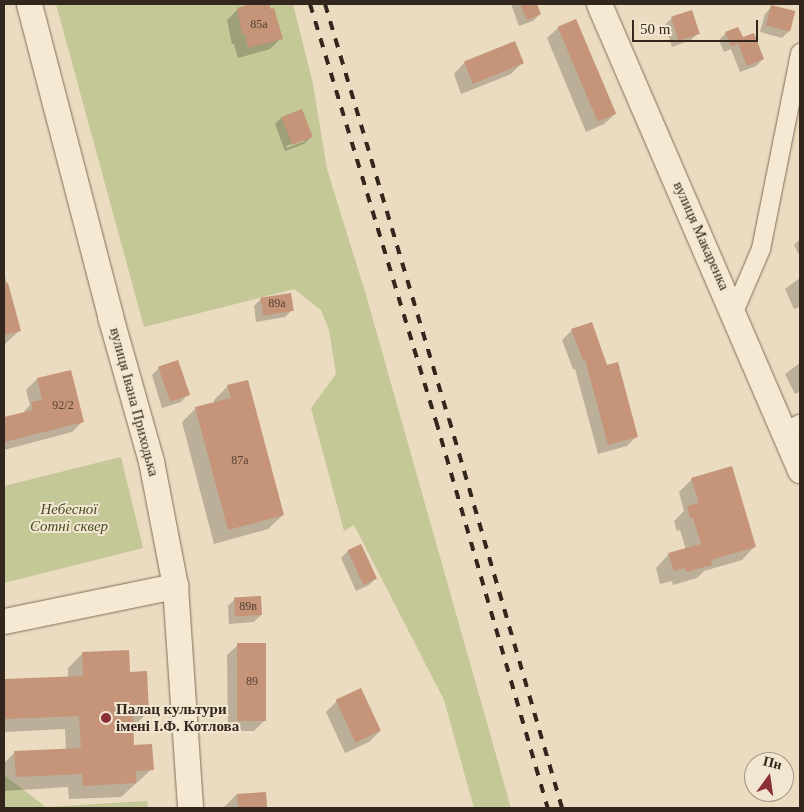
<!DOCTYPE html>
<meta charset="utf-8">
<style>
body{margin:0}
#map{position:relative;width:804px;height:812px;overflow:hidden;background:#eadbc1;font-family:Georgia,serif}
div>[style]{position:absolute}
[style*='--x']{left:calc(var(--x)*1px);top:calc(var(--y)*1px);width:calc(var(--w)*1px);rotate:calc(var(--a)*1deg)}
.green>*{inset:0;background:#c4c796}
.shadow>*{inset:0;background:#0003}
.building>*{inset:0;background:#c59479;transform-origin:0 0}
.roads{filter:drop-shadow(0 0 1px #826c5a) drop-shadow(0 0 1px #826c5a)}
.street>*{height:18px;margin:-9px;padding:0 9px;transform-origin:9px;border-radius:9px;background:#f5e9d3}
.secondary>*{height:25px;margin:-12.5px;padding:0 12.5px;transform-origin:12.5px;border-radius:12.5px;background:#f5e9d3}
.rail>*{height:4px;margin-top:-2px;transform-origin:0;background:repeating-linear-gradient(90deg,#32261d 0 9px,transparent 0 18px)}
.dots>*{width:14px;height:14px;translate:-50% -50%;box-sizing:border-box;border:2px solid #f2e6d0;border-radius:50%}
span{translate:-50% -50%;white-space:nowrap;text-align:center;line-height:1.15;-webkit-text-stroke:4px #f2e6d0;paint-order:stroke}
.number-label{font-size:12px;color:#574234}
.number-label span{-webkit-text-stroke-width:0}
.street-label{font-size:15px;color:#32261d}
.park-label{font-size:15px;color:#464d25;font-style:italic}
.poi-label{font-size:15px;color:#32261d;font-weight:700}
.left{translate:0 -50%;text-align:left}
.frame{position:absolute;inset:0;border:5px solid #32261d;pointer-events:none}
.north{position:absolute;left:744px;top:752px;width:50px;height:50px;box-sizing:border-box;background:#f2e6d0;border:1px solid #a59988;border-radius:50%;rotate:14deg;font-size:14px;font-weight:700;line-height:20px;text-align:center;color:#32261d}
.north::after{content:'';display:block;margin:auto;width:18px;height:22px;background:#8c2f36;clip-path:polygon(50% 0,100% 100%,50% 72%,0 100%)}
.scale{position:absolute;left:632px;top:20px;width:126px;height:22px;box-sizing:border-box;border:2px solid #32261d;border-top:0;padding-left:6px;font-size:15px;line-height:18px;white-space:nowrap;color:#32261d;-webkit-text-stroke:4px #f2e6d0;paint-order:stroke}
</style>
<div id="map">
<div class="green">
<div style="clip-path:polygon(56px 4px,293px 4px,313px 84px,327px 169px,366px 295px,511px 808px,474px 808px,444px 700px,354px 525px,344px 531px,311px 408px,336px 374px,329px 330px,321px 310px,294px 289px,144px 327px)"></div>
<div style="clip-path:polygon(121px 457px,143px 548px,4px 583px,4px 486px)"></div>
<div style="clip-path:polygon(4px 775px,46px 807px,147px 801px,148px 808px,4px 808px)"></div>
</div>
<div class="shadow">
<div style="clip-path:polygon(257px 4px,268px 4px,281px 38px,270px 49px,238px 58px,234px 44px,232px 44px,227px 20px,238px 9px)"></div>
<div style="clip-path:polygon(511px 4px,536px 4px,540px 14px,533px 21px,519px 26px)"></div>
<div style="clip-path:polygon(772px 6px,789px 31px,782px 38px,760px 32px,765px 14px)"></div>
<div style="clip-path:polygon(672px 18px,698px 33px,691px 40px,672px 47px,665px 25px)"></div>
<div style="clip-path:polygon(558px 28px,615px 114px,604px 124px,586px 132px,547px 38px)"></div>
<div style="clip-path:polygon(726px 33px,742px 39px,763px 59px,756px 66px,740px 72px,731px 49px,724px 52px,719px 40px)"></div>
<div style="clip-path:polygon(464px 63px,522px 63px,511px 74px,461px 94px,454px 74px)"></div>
<div style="clip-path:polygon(evenodd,282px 117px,311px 137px,304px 144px,285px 151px,275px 124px,282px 117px,305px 139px,305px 141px,287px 148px,286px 146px,305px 139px)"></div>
<div style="clip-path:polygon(800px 239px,800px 257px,794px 245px)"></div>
<div style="clip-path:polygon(4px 273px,20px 330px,4px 345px)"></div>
<div style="clip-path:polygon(800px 278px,800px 307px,794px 309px,785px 289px)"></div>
<div style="clip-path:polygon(261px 299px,292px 310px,285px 317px,256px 322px,254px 306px)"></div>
<div style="clip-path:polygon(572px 330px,607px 367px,637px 436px,627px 446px,598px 454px,575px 369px,573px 369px,562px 340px)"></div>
<div style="clip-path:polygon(800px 363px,800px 392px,795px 394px,785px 374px)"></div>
<div style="clip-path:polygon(159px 368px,188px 394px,181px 402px,162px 408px,152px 375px)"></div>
<div style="clip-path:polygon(70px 371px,83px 421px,72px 432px,4px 450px,4px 418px,22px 414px,30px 405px,26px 390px,37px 379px)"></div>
<div style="clip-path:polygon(228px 386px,283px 515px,268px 529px,214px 544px,182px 422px,196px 408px,214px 403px,214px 400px)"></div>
<div style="clip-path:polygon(692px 479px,755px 546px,742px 560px,704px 571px,697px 578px,673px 585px,672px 581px,660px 584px,656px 568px,669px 554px,686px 550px,680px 530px,677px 531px,674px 521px,684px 511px,679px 492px)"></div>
<div style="clip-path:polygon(348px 551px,376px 578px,369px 585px,356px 591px,341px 558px)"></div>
<div style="clip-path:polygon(235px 599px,261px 615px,254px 622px,229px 624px,228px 606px)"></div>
<div style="clip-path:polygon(238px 645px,265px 720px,254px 731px,228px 731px,227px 655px)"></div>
<div style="clip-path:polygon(82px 654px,129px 673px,148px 713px,132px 727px,133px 746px,152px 769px,121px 797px,69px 799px,68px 787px,4px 791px,4px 763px,15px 752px,66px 750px,65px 729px,4px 732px,4px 681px,68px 678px,68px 668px)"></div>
<div style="clip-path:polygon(337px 701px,380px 731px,369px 742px,345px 753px,326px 712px)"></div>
<div style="clip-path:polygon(265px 793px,265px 808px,223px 808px,237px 794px)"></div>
</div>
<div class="building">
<div style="clip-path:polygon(252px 4px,269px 4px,271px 9px,274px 8px,283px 39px,248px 48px,245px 34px,242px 34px,237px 8px)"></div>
<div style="clip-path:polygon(520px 4px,537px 4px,541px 14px,527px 20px)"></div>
<div style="left:771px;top:5px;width:25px;height:21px;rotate:14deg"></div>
<div style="left:692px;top:10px;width:25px;height:22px;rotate:72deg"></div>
<div style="left:576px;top:19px;width:103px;height:20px;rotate:67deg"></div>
<div style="clip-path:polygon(738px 27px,743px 37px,754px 33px,764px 59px,747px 66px,738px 43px,731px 46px,725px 32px)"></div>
<div style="left:515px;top:41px;width:24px;height:55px;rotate:68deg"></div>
<div style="left:302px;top:109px;width:30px;height:22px;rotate:69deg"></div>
<div style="clip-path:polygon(8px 283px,21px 331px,4px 335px,4px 284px)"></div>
<div style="left:291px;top:293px;width:18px;height:31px;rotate:81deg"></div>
<div style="clip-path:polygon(592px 322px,607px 365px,618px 362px,638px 437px,608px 445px,585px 359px,583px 360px,571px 329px)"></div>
<div style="left:178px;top:360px;width:37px;height:21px;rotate:71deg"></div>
<div style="clip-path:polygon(71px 370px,84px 422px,4px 442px,4px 417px,33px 410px,31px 402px,42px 400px,37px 378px)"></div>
<div style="clip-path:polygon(248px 380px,284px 515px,228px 530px,195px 407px,231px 398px,227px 385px)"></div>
<div style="clip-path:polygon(732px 466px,756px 547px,711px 560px,712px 565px,686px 572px,685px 568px,674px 571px,668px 553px,701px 544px,693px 518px,690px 518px,687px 506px,699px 503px,691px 478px)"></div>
<div style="left:361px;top:544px;width:38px;height:15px;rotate:65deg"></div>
<div style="left:261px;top:596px;width:19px;height:27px;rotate:87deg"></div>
<div style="left:237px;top:643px;width:29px;height:78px"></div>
<div style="clip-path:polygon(129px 650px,130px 672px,147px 671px,149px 713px,133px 714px,134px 745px,152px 744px,154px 770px,136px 771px,136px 783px,83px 786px,82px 774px,16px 777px,14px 751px,81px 748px,79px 716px,4px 719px,4px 679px,83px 676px,82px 652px)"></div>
<div style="left:361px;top:688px;width:47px;height:28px;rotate:65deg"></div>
<div style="left:266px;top:792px;width:16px;height:29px;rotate:86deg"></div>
</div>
<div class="roads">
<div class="street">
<div style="--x:734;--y:312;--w:69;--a:-66.8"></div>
<div style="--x:761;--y:249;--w:200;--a:-78.7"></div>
<div style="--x:784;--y:432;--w:18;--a:-27"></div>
</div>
<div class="secondary">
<div style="--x:29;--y:4;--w:322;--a:75.4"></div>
<div style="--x:110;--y:316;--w:151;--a:74.2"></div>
<div style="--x:151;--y:461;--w:127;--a:79.1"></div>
<div style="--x:175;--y:586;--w:223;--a:86.1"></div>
<div style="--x:599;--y:4;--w:508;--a:66.67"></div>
<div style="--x:4;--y:621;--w:175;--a:-11.6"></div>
</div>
</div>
<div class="rail">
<div style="--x:310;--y:4;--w:436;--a:73.2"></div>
<div style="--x:436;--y:421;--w:403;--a:73.9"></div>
<div style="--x:325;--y:4;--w:433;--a:73.4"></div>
<div style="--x:449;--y:419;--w:405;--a:73.8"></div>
</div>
<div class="dots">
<div style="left:106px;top:718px;background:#8c2f36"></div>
</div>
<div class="number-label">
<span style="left:259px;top:25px">85а</span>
<span style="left:277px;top:304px">89а</span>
<span style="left:63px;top:406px">92/2</span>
<span style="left:240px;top:461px">87а</span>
<span style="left:248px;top:607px">89в</span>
<span style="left:252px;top:682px">89</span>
</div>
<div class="street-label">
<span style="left:701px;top:236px;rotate:66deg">вулиця Макаренка</span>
<span style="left:134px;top:402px;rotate:75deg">вулиця Івана Приходька</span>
</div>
<div class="park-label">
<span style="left:69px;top:518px">Небесної<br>Сотні сквер</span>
</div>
<div class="poi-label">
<span class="left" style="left:116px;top:718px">Палац культури<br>імені І.Ф. Котлова</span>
</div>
<div class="frame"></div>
<div class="north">Пн</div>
<div class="scale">50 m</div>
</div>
